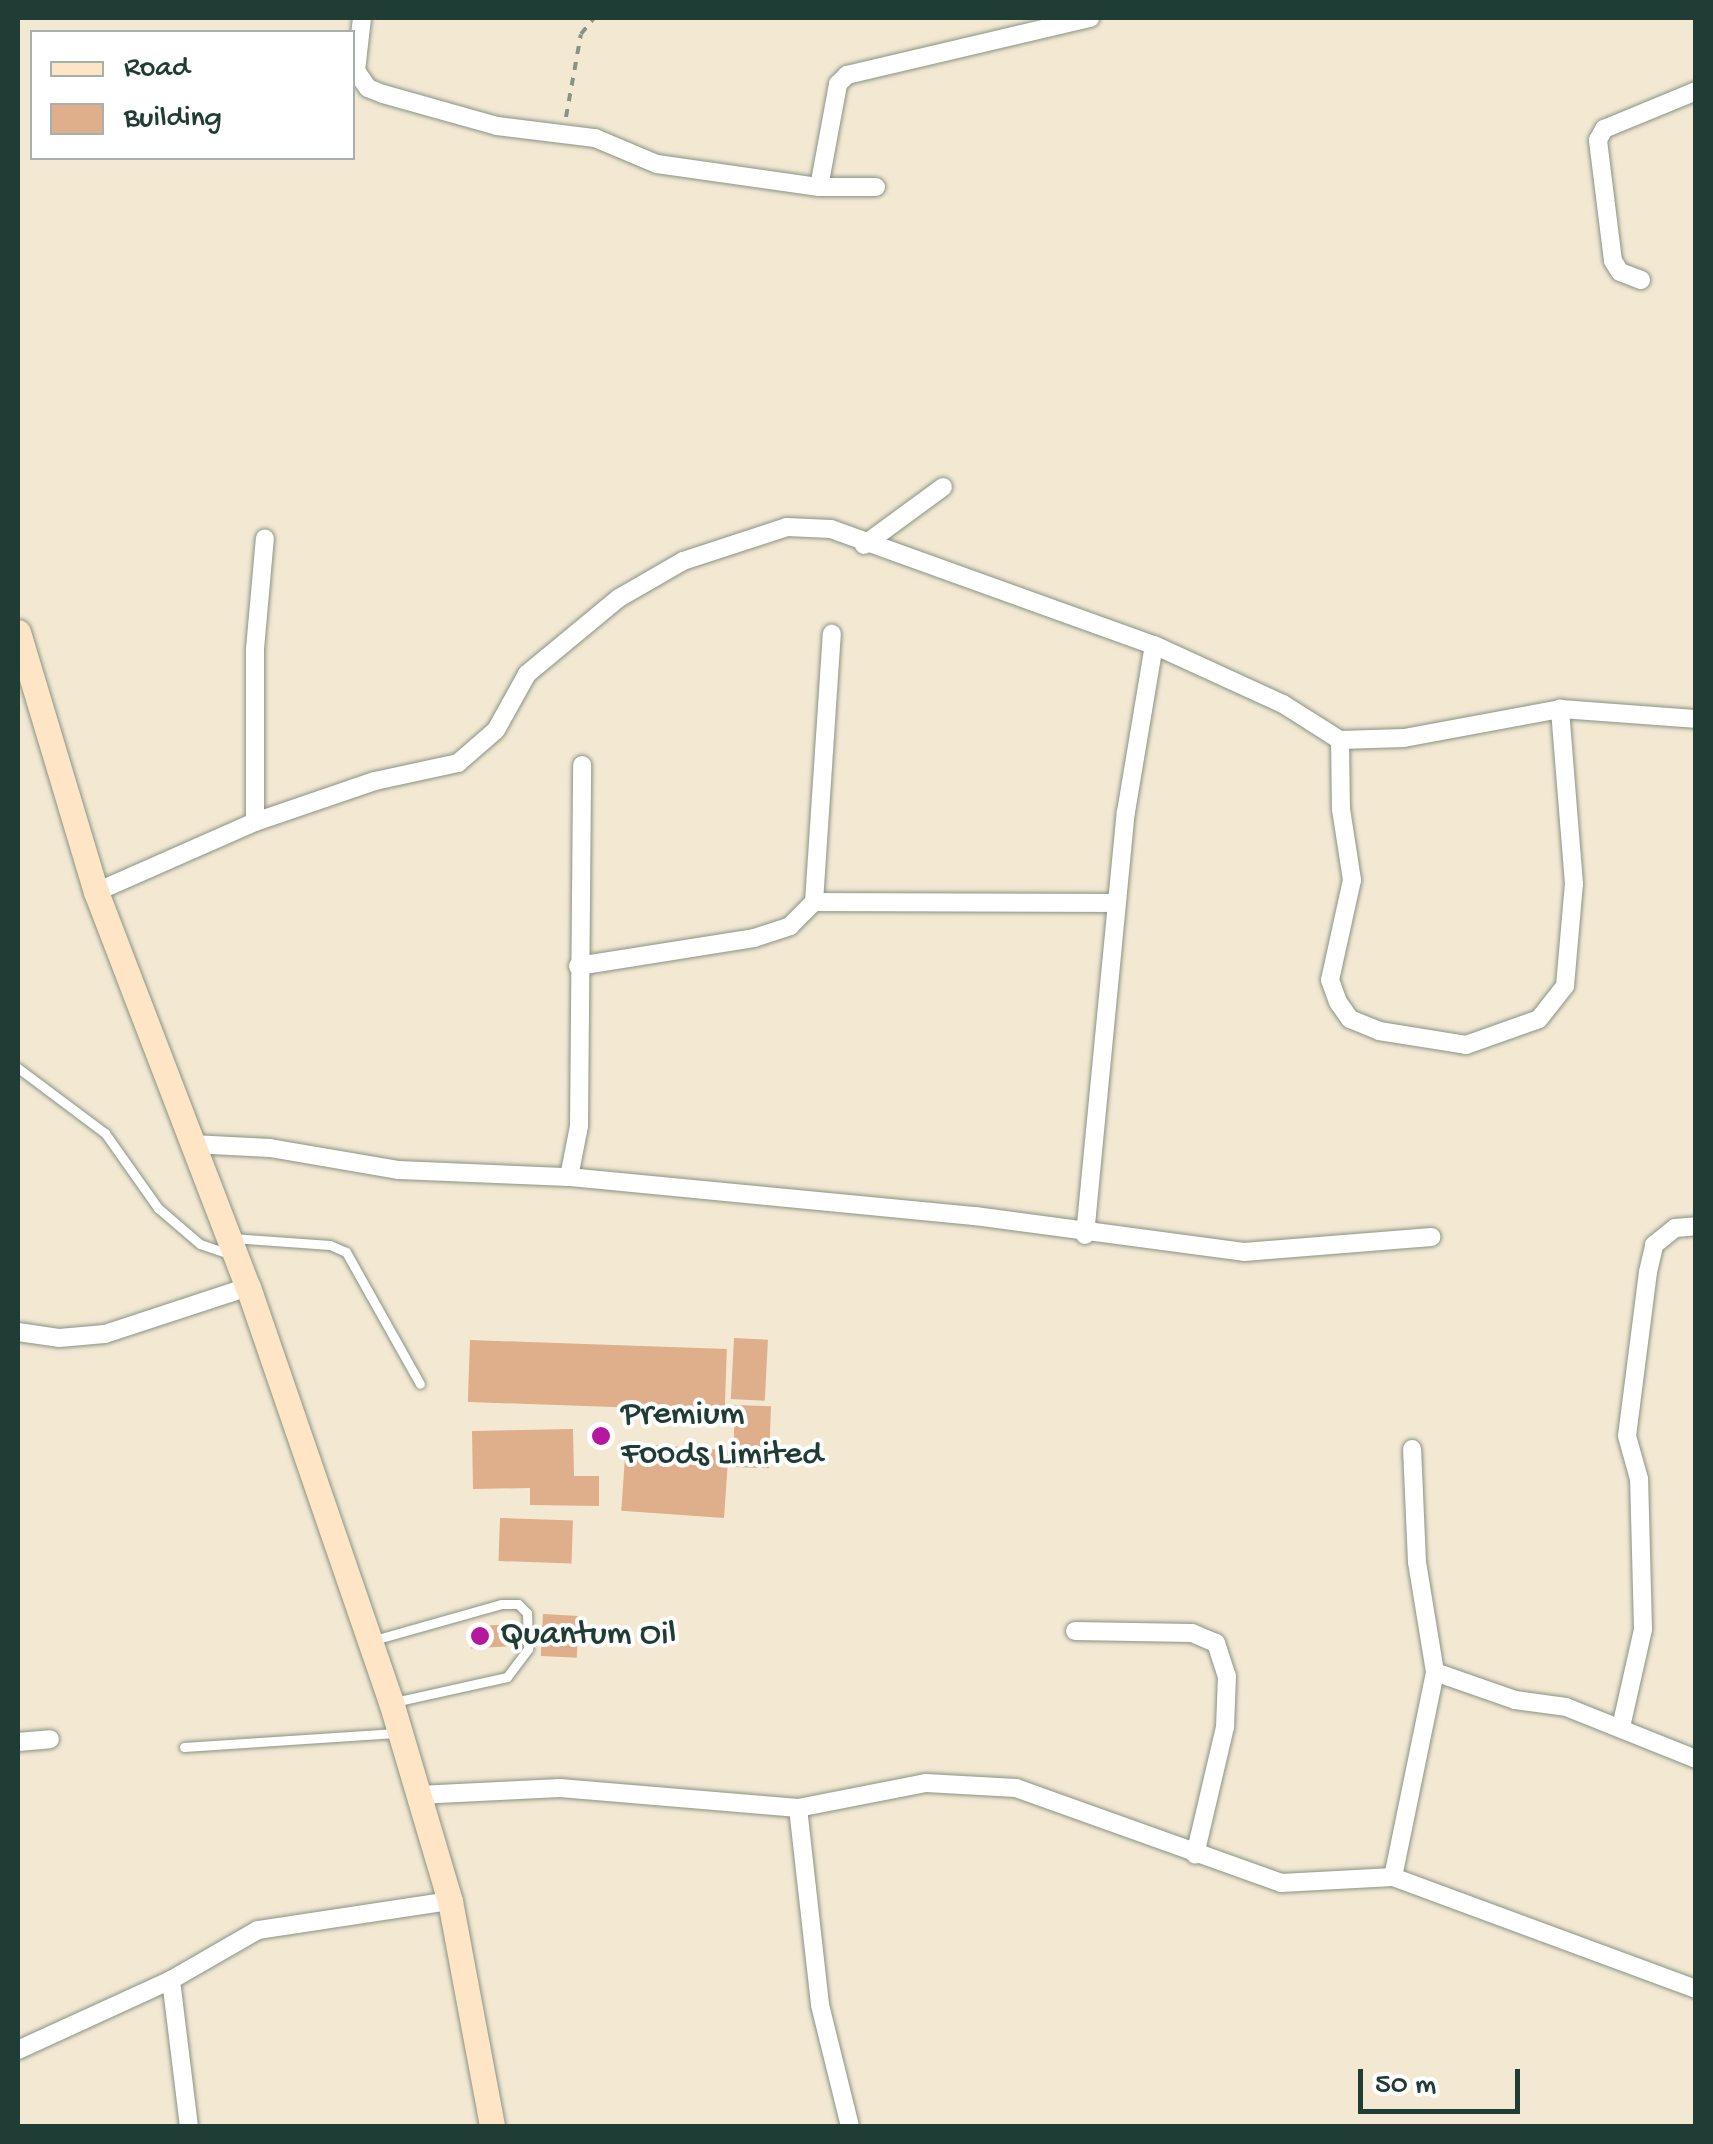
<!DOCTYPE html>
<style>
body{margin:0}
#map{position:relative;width:1713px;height:2144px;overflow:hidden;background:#f3e9d3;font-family:"Gochi Hand",sans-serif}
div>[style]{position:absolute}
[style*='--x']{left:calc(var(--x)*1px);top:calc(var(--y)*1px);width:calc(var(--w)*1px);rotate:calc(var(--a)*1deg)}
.building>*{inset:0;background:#dfae8b;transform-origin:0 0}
.path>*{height:4px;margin-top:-2px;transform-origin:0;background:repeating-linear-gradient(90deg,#899384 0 8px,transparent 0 16px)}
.roads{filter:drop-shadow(0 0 2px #899384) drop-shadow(0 0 2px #899384)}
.service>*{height:9px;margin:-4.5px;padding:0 4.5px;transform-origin:4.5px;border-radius:4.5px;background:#fff}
.minor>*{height:18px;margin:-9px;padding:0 9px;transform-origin:9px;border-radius:9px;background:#fff}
.secondary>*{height:25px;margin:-12.5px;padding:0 12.5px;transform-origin:12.5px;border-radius:12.5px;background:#fee5c5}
.dots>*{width:28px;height:28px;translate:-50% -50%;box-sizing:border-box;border:5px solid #fff;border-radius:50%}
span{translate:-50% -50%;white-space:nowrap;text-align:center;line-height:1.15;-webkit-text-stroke:8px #fff;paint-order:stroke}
.poi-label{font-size:35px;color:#1f3d34}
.left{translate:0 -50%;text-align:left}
.frame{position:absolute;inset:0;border:20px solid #1f3d34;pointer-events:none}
.legend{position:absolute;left:30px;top:30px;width:325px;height:130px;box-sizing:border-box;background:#fff;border:2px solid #a5b1ae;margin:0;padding:12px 18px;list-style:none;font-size:30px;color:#1f3d34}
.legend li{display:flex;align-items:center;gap:20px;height:50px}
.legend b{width:50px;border:2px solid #a5b1ae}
.scale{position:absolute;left:1358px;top:2069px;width:162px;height:45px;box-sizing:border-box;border:5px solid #1f3d34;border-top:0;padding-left:12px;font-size:30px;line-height:35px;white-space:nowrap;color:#1f3d34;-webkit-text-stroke:8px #fff;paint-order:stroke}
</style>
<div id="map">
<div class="building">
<div style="left:734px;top:1338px;width:34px;height:61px;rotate:3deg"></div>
<div style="left:470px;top:1340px;width:257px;height:62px;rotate:2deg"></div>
<div style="left:735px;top:1405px;width:36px;height:62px;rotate:2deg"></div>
<div style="clip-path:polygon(573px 1429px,574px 1476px,599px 1476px,599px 1506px,530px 1505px,530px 1488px,473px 1489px,472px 1431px)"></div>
<div style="left:626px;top:1443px;width:103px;height:68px;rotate:4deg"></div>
<div style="left:500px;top:1518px;width:73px;height:43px;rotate:2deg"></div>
<div style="left:543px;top:1614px;width:36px;height:42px;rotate:3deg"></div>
<div style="left:516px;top:1624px;width:22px;height:46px;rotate:87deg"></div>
</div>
<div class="path">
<div style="--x:566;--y:117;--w:84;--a:-79.8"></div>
<div style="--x:581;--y:34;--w:21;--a:-51"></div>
</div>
<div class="roads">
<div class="service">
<div style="--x:18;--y:1068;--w:109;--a:36.8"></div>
<div style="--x:105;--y:1133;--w:92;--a:54.8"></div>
<div style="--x:158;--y:1208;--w:55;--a:40.6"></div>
<div style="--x:200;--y:1244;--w:31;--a:19"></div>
<div style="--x:232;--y:1238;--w:98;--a:4.1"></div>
<div style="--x:330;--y:1245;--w:17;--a:24"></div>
<div style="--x:346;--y:1252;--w:151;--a:60.7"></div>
<div style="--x:374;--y:1640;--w:132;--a:-15.8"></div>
<div style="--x:501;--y:1604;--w:17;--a:0"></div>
<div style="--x:518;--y:1604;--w:13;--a:45"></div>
<div style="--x:527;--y:1613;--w:36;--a:88"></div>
<div style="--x:528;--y:1649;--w:35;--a:127"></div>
<div style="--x:507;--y:1677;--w:116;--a:167.5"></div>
<div style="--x:184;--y:1747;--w:212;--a:-3.8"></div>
</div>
<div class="minor">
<div style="--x:362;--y:18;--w:53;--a:96.5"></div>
<div style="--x:356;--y:71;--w:21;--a:55"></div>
<div style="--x:368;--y:88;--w:16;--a:22"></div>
<div style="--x:383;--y:94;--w:118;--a:15.7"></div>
<div style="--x:497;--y:126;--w:99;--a:7"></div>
<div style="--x:595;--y:138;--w:67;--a:22.8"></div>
<div style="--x:657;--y:164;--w:164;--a:8.1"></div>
<div style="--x:819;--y:187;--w:57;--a:0"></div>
<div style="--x:819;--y:187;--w:105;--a:-79.5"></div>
<div style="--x:838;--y:84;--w:13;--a:-45"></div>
<div style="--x:847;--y:75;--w:250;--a:-13.2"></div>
<div style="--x:1641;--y:280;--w:22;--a:-159"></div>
<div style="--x:1620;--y:272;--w:13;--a:-122"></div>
<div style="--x:1613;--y:261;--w:122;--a:-97.1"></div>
<div style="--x:1598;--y:140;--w:13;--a:-61"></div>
<div style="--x:1604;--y:129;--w:100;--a:-22.4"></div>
<div style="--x:864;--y:545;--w:98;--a:-36.3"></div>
<div style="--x:1340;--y:740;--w:69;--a:89.2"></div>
<div style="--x:1341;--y:809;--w:72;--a:81.2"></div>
<div style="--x:1352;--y:880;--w:102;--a:102.4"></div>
<div style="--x:1330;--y:980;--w:23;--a:70"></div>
<div style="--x:1338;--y:1002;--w:21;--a:55"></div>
<div style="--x:1350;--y:1019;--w:31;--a:22"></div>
<div style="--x:1379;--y:1031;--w:88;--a:9.1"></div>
<div style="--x:1466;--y:1045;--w:77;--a:-19.6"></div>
<div style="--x:1539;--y:1019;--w:42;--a:-51.8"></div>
<div style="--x:1565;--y:986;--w:102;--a:-85"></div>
<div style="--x:1574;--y:884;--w:176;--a:-94.6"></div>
<div style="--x:255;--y:822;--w:173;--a:-90"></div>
<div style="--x:255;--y:649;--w:111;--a:-84.9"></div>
<div style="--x:96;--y:892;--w:174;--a:-23.8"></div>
<div style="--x:255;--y:822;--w:127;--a:-18.9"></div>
<div style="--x:375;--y:781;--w:85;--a:-12.2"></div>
<div style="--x:458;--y:763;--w:50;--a:-41"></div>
<div style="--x:496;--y:730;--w:64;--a:-61"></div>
<div style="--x:527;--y:674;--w:119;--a:-39.6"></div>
<div style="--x:619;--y:598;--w:74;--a:-30"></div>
<div style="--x:683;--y:561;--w:109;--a:-18.1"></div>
<div style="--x:787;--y:527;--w:44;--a:2.6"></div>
<div style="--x:831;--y:529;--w:343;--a:19.8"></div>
<div style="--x:1154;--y:645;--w:142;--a:24.6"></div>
<div style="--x:1283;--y:704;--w:67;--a:32.3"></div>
<div style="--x:1340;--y:740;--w:64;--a:-1.8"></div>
<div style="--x:1404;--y:738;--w:159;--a:-10.5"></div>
<div style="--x:1560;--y:709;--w:136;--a:4.2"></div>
<div style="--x:814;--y:902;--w:269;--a:-86.2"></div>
<div style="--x:578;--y:966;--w:178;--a:-9"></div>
<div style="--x:754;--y:938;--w:38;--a:-18"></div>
<div style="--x:790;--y:926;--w:34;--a:-45"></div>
<div style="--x:814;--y:902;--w:302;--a:0.2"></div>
<div style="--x:192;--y:1144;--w:78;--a:2.9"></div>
<div style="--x:270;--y:1148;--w:131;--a:9.7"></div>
<div style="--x:399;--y:1170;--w:170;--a:2.4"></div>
<div style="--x:569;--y:1177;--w:408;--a:5.5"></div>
<div style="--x:975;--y:1216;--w:271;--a:7.6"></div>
<div style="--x:1244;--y:1252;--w:188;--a:-4.6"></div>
<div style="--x:569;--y:1177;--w:52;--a:-78.9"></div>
<div style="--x:579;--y:1126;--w:361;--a:-89.5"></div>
<div style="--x:1085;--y:1235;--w:425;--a:-84.5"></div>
<div style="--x:1126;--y:812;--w:169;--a:-80.5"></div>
<div style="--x:18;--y:1332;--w:41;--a:8.3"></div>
<div style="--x:59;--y:1338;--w:46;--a:-5"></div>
<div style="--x:105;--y:1334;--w:151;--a:-18.2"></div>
<div style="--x:1075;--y:1631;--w:117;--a:1"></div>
<div style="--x:1192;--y:1633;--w:26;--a:23"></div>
<div style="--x:1216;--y:1643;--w:35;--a:72"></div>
<div style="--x:1227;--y:1676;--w:51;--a:92.2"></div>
<div style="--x:1225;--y:1727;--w:131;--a:103.2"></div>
<div style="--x:1435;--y:1672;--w:85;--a:19.3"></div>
<div style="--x:1515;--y:1700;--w:51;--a:7.8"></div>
<div style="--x:1566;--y:1707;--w:140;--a:21.8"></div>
<div style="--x:1621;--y:1727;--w:100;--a:-77.3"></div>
<div style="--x:1643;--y:1629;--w:150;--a:-91.5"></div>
<div style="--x:1639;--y:1479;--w:45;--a:-105.6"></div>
<div style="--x:1627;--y:1436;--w:165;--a:-82.7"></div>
<div style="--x:1648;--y:1272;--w:28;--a:-77"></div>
<div style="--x:1654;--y:1245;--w:27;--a:-39"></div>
<div style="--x:1675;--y:1228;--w:21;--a:-5"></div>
<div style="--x:18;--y:1742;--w:32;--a:-5"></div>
<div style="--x:418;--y:1795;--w:142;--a:-2.8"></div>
<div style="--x:560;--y:1788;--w:239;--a:4.8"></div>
<div style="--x:798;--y:1808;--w:130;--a:-11.1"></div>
<div style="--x:926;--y:1783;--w:90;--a:3.2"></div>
<div style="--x:1016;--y:1788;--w:282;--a:19.7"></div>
<div style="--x:1281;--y:1883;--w:112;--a:-3.1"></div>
<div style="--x:1393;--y:1877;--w:323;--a:20.3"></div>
<div style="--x:798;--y:1808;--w:198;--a:83.6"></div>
<div style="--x:820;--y:2005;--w:125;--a:76.1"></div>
<div style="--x:1393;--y:1877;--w:209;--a:-78.4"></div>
<div style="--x:1435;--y:1672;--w:111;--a:-99.3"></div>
<div style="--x:1417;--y:1562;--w:113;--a:-92.5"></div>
<div style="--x:171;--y:1980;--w:147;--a:83"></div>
<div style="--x:18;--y:2050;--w:168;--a:-24.6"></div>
<div style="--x:171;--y:1980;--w:100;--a:-29.9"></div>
<div style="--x:258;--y:1930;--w:194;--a:-8.6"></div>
</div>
<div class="secondary">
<div style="--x:18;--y:632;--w:271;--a:73.3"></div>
<div style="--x:96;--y:892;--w:423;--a:69"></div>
<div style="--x:248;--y:1287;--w:439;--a:71"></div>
<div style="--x:391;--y:1702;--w:208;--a:73.5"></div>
<div style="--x:450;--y:1901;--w:229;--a:79.4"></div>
</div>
</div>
<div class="dots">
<div style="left:601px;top:1436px;background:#b5179e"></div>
<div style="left:480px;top:1636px;background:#b5179e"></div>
</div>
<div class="poi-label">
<span class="left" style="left:621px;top:1436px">Premium<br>Foods Limited</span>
<span class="left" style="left:500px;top:1636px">Quantum Oil</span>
</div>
<div class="frame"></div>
<ul class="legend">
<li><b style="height:12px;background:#fee5c5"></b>Road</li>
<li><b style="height:28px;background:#dfae8b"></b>Building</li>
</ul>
<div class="scale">50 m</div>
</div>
